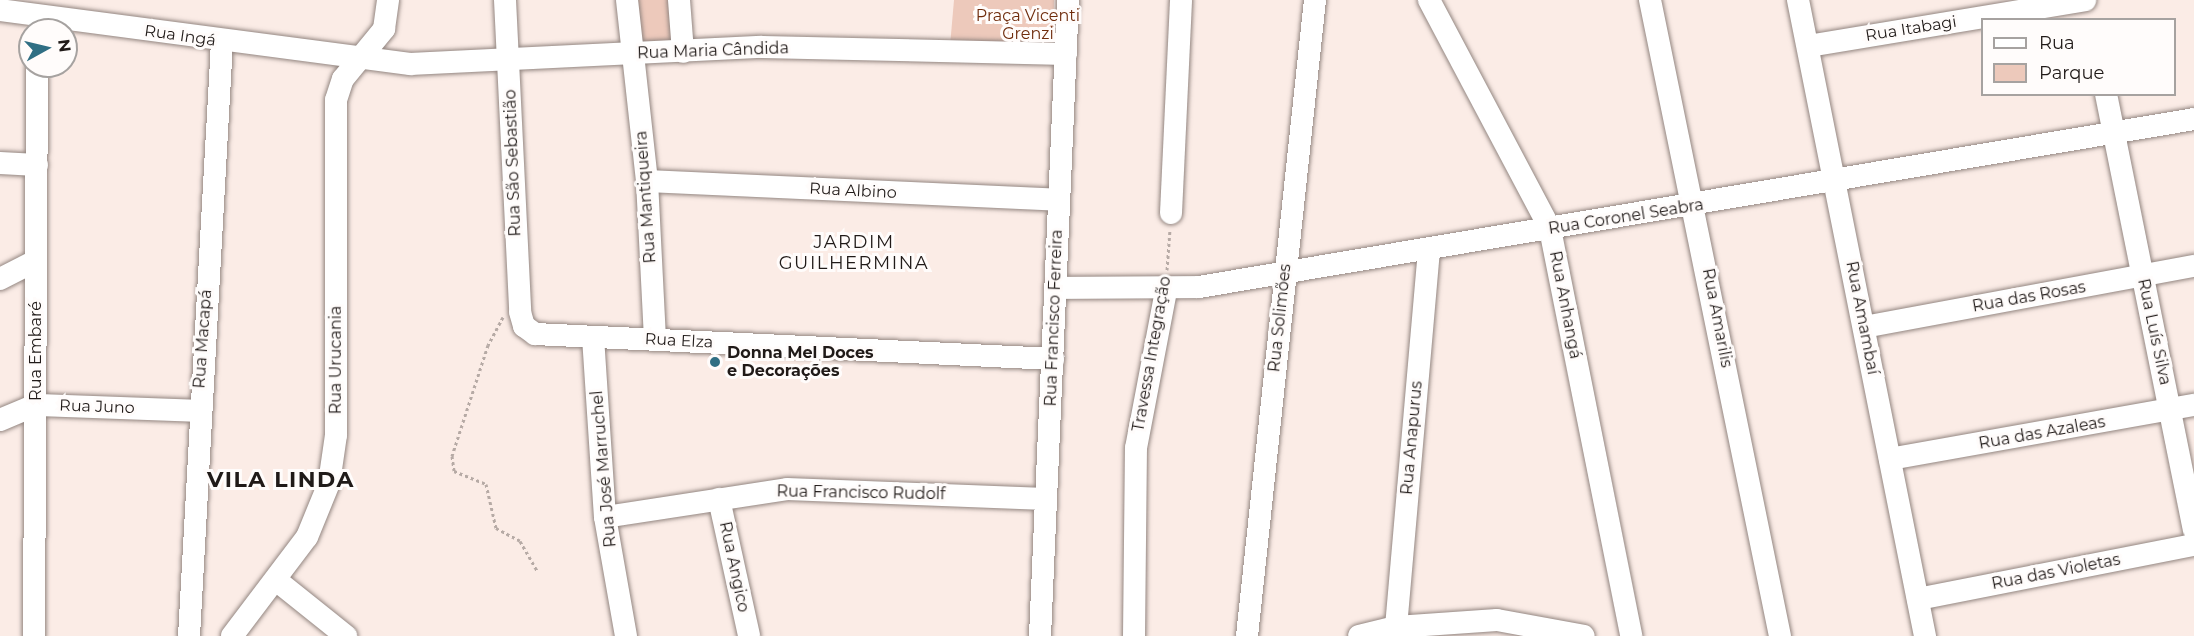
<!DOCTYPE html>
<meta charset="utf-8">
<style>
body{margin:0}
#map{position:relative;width:2194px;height:636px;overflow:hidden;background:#fbece6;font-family:Montserrat,sans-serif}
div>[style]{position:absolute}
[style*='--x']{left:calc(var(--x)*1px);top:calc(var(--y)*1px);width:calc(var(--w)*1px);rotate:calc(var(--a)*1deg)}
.green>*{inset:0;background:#edc9bb;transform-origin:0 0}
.path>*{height:3px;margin-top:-1.5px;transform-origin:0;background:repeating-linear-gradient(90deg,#b6aaa5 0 3px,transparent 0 6px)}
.roads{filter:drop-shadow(0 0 2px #938681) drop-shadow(0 0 2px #938681)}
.minor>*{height:22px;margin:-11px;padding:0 11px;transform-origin:11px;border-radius:11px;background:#fff}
.dots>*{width:16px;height:16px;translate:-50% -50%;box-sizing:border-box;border:3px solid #fffcfb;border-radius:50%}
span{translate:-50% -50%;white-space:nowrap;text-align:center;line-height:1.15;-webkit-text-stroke:6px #fffcfb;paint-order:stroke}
.park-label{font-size:16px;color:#6f2c0c}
.street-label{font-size:16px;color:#201a18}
.poi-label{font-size:16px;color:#201a18;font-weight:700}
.left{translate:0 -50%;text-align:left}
.neighbourhood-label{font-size:18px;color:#201a18;letter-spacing:1.5px}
.district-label{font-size:22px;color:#201a18;font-weight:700;letter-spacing:1.5px}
.legend{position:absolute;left:1981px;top:18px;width:195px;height:78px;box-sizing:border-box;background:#fffcfb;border:2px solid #a6a2a0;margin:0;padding:8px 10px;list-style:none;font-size:18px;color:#201a18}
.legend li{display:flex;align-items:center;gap:12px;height:30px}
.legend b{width:30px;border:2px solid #a6a2a0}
.north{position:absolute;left:18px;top:18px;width:60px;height:60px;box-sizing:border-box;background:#fffcfb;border:2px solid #a6a2a0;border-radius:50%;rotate:82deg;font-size:16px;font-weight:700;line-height:24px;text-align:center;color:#201a18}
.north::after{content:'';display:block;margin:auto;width:21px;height:27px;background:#306f84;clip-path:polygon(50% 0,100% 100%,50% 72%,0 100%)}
</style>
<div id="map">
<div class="green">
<div style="left:632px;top:0;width:39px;height:45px"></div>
<div style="clip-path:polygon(954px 0,1054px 0,1053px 39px,1050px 45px,950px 46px)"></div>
</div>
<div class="path">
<div style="--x:1167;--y:270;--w:41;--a:-85.8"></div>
<div style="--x:503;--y:317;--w:32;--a:118"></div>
<div style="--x:488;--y:345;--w:117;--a:108"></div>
<div style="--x:452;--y:456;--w:15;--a:82"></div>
<div style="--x:454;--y:471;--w:35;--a:22"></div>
<div style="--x:486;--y:484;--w:45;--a:77.2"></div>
<div style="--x:496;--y:528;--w:27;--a:28"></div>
<div style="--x:520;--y:541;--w:34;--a:60"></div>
</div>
<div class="roads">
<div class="minor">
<div style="--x:505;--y:0;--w:312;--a:87.2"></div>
<div style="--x:520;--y:312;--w:15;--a:74"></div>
<div style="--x:524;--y:326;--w:14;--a:36"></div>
<div style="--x:535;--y:334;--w:519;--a:2.76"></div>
<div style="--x:627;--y:0;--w:182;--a:83.7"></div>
<div style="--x:647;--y:181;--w:159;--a:87.1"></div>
<div style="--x:679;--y:0;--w:52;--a:85.6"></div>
<div style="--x:1429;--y:0;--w:259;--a:62.1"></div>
<div style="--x:1550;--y:229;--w:415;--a:78.7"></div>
<div style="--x:1650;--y:0;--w:649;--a:78.45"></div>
<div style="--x:1798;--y:0;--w:649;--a:78.71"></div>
<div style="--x:0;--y:10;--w:414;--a:7.5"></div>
<div style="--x:410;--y:64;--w:352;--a:-2.8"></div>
<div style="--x:762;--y:47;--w:304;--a:1.3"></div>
<div style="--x:1808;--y:46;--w:281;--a:-9.4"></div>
<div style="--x:2106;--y:94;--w:444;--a:78.6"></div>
<div style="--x:0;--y:163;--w:37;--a:3"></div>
<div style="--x:647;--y:181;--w:412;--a:2.6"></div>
<div style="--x:1171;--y:213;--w:213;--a:-87.3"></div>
<div style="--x:0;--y:279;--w:39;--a:-27"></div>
<div style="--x:1056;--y:288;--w:143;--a:-0.4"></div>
<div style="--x:1199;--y:287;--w:1009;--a:-9.58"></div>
<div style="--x:1864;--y:327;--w:336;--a:-10.5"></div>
<div style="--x:593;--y:337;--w:180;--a:86.2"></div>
<div style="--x:605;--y:517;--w:121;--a:80"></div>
<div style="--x:0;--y:420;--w:39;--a:-23"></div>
<div style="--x:36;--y:405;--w:162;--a:2.1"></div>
<div style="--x:1890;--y:459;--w:309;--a:-10.1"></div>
<div style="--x:719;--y:499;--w:140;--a:77.6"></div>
<div style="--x:605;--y:517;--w:184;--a:-8.7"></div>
<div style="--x:787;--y:489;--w:259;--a:2.2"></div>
<div style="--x:276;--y:580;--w:90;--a:38.7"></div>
<div style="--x:1918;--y:599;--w:281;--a:-11.1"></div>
<div style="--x:1396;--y:627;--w:379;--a:-85"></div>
<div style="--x:34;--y:636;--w:570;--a:-89.7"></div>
<div style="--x:189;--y:636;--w:595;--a:-86.82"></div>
<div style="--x:232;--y:636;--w:124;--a:-52.9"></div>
<div style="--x:307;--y:537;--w:58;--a:-67.8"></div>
<div style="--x:329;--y:483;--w:49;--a:-81.7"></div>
<div style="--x:336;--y:435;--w:335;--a:-90"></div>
<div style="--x:336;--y:100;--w:22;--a:-72"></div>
<div style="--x:343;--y:79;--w:65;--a:-50.6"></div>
<div style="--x:384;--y:29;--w:29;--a:-82"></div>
<div style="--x:1040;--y:636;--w:637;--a:-87.48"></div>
<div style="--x:1134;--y:636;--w:188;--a:-89.4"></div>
<div style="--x:1136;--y:448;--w:161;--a:-79.2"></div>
<div style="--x:1247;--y:636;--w:640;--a:-83.9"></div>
<div style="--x:1359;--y:636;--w:38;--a:-14"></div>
<div style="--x:1396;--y:627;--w:101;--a:-4"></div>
<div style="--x:1497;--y:620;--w:88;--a:10.4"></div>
</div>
</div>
<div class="dots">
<div style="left:715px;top:362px;background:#306f84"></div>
</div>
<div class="park-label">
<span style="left:1028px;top:25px">Praça Vicenti<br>Grenzi</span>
</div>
<div class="street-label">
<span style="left:1911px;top:29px;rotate:-9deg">Rua Itabagi</span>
<span style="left:180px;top:36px;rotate:8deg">Rua Ingá</span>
<span style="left:713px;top:51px;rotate:-2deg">Rua Maria Cândida</span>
<span style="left:513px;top:163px;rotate:-92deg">Rua São Sebastião</span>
<span style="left:853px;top:191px;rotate:3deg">Rua Albino</span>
<span style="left:646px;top:197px;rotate:-94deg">Rua Mantiqueira</span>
<span style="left:1626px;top:217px;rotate:-9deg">Rua Coronel Seabra</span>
<span style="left:2029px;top:297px;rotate:-10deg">Rua das Rosas</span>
<span style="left:1565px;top:305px;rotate:79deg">Rua Anhangá</span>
<span style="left:1054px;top:318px;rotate:-88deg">Rua Francisco Ferreira</span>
<span style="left:1280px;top:318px;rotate:-84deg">Rua Solimões</span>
<span style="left:1717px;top:318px;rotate:79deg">Rua Amarilis</span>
<span style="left:1862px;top:318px;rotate:79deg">Rua Amambaí</span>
<span style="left:2154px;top:332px;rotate:78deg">Rua Luís Silva</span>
<span style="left:203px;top:339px;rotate:-86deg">Rua Macapá</span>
<span style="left:679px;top:341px;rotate:3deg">Rua Elza</span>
<span style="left:36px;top:351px;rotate:-90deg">Rua Embaré</span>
<span style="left:1152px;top:354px;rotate:-80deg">Travessa Integração</span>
<span style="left:336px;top:360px;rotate:-90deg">Rua Urucania</span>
<span style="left:97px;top:407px;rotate:2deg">Rua Juno</span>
<span style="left:2042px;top:433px;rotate:-10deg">Rua das Azaleas</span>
<span style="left:1412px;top:438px;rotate:-85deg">Rua Anapurus</span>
<span style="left:604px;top:469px;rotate:-95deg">Rua José Marruchel</span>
<span style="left:861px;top:493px;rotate:1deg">Rua Francisco Rudolf</span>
<span style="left:734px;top:567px;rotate:78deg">Rua Angico</span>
<span style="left:2056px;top:572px;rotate:-11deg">Rua das Violetas</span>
</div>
<div class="poi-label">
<span class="left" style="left:727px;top:362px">Donna Mel Doces<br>e Decorações</span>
</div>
<div class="neighbourhood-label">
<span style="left:854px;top:253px">JARDIM<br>GUILHERMINA</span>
</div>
<div class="district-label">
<span style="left:281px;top:480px">VILA LINDA</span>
</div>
<ul class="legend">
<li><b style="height:8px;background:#fff"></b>Rua</li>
<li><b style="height:16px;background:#edc9bb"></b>Parque</li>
</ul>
<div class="north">N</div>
</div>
